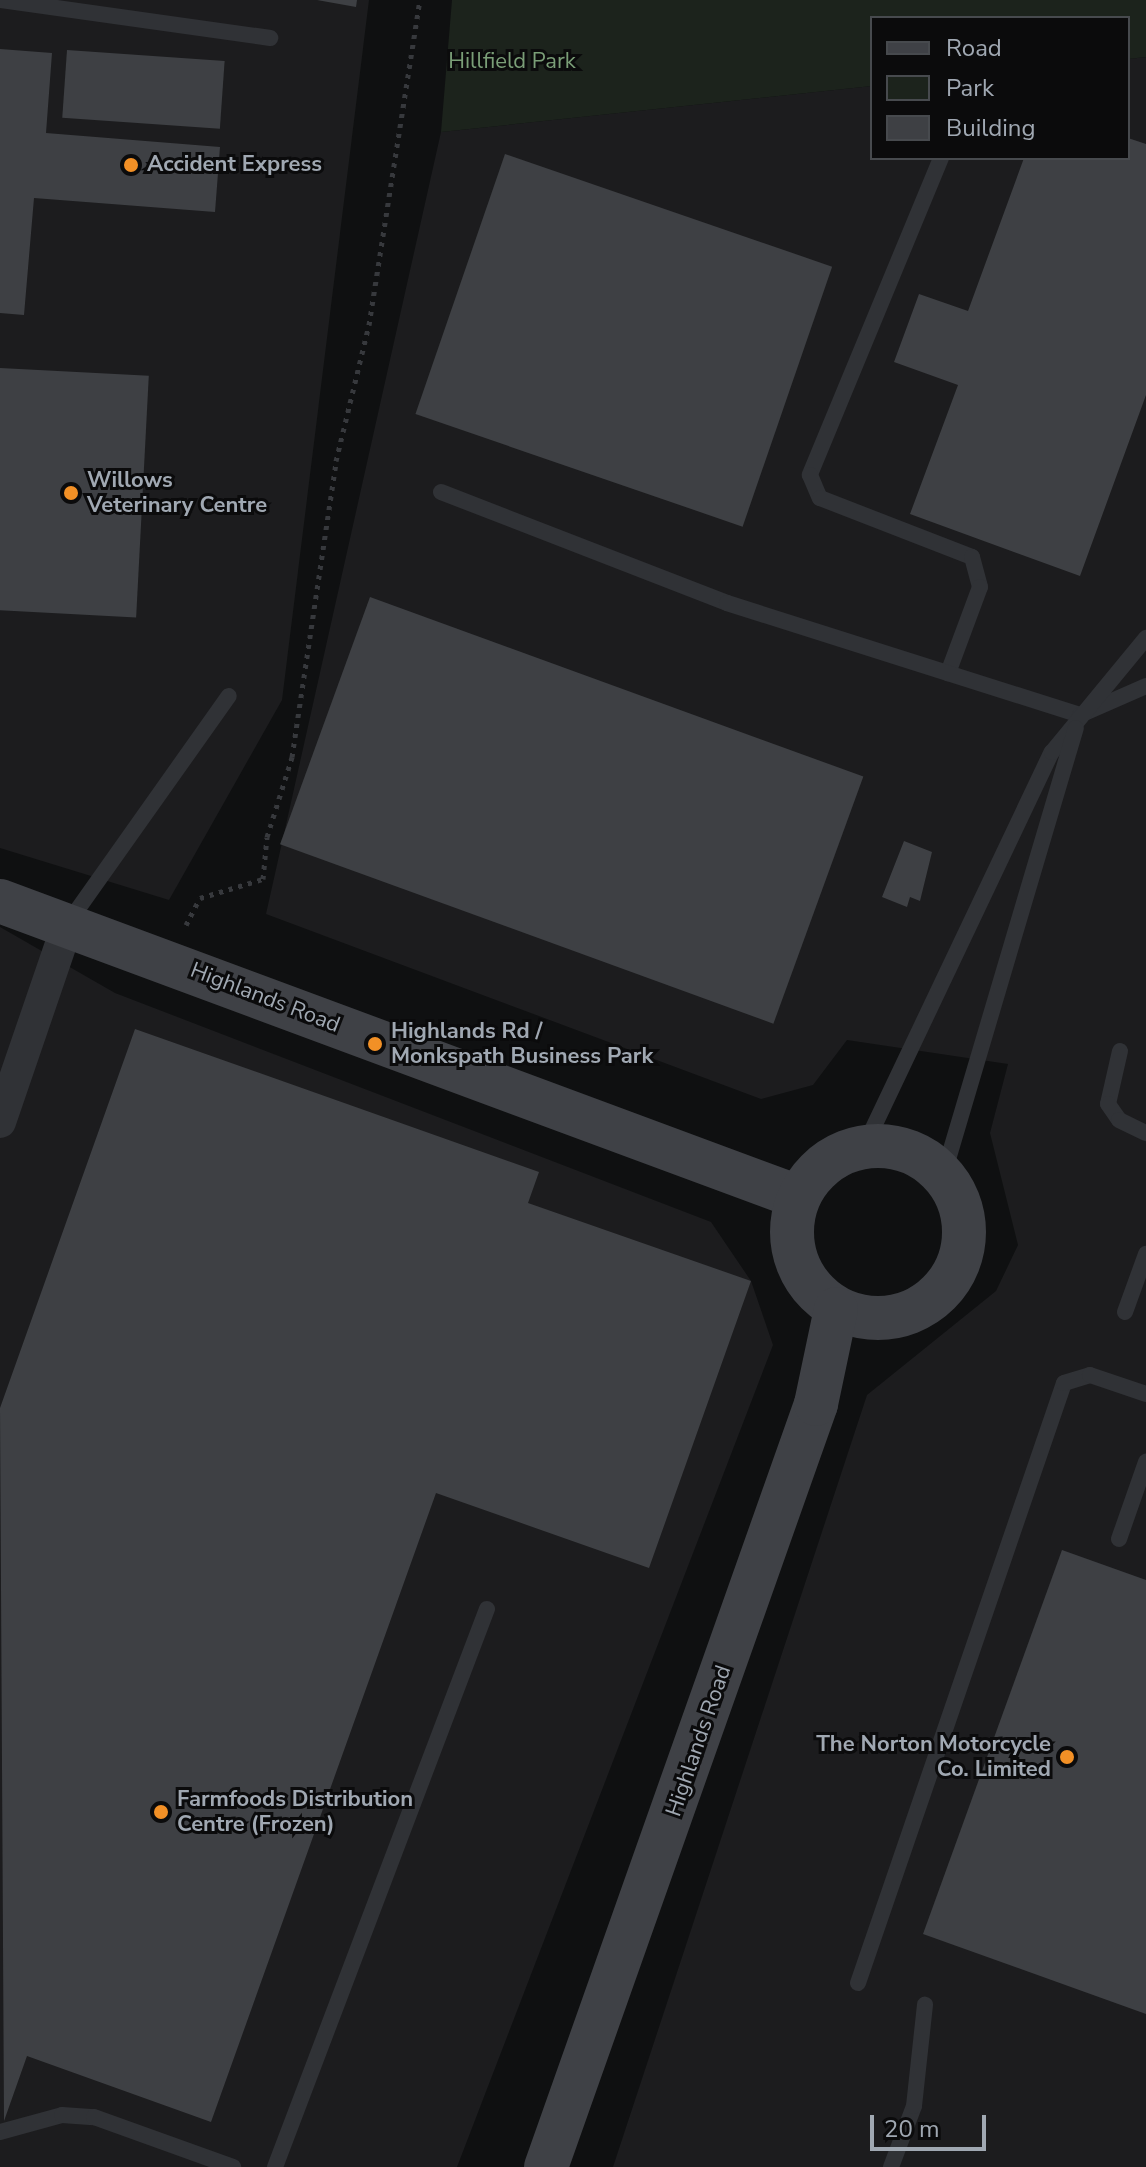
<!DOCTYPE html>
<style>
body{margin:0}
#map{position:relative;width:1146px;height:2167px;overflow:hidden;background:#0f1011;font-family:"Nunito Sans",sans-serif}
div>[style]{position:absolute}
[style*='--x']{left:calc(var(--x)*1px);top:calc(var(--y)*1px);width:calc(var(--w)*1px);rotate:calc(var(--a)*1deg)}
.built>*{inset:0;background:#1c1c1e}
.green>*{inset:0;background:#1c231c}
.building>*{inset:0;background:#3e4044;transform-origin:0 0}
.path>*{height:5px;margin-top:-2.5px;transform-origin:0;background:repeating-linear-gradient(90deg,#37393d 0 4px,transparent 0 10px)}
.lane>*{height:16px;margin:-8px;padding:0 8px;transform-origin:8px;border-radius:8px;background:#303236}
.street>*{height:32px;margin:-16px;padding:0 16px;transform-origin:16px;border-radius:16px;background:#303236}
.secondary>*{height:44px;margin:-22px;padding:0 22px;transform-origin:22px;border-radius:22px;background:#3f4146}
.secondary>.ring{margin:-22px;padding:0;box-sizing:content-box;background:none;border:44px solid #3f4146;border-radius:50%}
.dots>*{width:22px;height:22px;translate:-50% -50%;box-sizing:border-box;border:4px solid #0b0b0c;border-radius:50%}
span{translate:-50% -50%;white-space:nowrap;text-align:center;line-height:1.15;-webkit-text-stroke:6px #0b0b0c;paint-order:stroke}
.park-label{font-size:22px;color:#7a9e77}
.poi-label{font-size:22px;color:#a0a8b2;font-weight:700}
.left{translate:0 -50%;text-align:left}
.right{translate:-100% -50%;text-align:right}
.street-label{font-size:22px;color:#a0a8b2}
.legend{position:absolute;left:870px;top:16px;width:260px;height:144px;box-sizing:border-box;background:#0b0b0c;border:2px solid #474a4e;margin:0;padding:10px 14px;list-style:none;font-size:24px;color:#a0a8b2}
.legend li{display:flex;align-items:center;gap:16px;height:40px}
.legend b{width:40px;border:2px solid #474a4e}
.scale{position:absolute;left:870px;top:2115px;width:116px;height:36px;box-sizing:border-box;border:4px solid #a0a8b2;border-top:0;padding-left:10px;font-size:24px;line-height:28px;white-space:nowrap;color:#a0a8b2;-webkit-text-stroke:6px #0b0b0c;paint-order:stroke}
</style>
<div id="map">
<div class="built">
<div style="clip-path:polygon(0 0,369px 0,282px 700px,169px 900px,0 848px)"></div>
<div style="clip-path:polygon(1146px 57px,1146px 2167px,613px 2167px,867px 1395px,996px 1291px,1018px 1245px,990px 1133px,1008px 1064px,847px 1040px,813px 1085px,761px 1099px,266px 914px,441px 132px,872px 86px,872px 158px,1128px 158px,1128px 59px)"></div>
<div style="clip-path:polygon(0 927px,115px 993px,711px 1222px,751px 1281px,773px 1345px,457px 2167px,0 2167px)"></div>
</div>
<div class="green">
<div style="clip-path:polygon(452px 0,1146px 0,1146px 57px,1128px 59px,1128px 18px,872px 18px,872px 86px,441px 132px)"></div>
</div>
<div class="building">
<div style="clip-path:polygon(317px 0,357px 0,356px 7px)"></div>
<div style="clip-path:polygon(0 49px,52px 53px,46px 133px,220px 147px,215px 212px,34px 198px,24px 315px,0 313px)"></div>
<div style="left:67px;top:50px;width:158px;height:68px;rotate:4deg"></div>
<div style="clip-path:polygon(1128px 138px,1146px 144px,1146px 395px,1080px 576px,910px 514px,958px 385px,894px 362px,919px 294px,968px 311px,1024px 158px,1128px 158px)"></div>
<div style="left:505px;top:154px;width:346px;height:275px;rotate:19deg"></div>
<div style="left:0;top:368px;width:149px;height:242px;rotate:3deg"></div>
<div style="left:370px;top:597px;width:525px;height:263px;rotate:20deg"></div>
<div style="clip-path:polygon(904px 841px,932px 852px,920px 901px,910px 897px,907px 907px,882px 897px)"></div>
<div style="clip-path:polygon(135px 1029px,539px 1172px,528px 1203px,751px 1281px,649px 1568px,436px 1493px,211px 2122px,27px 2056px,4px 2121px,0 1408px)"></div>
<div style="clip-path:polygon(1062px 1550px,1146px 1580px,1146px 2014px,923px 1934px)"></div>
</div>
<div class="path">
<div style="--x:186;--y:925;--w:30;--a:-63"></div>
<div style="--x:200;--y:898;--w:66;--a:-16.8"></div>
<div style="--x:263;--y:879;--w:42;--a:-84.6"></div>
<div style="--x:267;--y:837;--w:84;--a:-72.6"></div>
<div style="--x:292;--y:757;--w:299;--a:-81.5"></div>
<div style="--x:336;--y:461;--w:140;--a:-76.4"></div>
<div style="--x:369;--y:325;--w:329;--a:-81.1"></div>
</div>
<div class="lane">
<div style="--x:0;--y:0;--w:273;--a:8"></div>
<div style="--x:941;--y:158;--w:343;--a:112.5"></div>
<div style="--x:810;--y:475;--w:25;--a:67"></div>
<div style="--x:820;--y:498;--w:163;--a:21.2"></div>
<div style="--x:972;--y:557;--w:31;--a:75"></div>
<div style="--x:980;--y:587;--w:92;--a:110.4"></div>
<div style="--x:441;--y:492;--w:307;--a:21.2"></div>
<div style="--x:727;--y:603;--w:370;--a:17.6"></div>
<div style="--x:1080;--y:715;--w:72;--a:-23.7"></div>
<div style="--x:68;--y:923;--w:278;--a:-54.7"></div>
<div style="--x:1120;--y:1051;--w:54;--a:102.8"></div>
<div style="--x:1108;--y:1104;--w:19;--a:55"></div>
<div style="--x:1119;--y:1120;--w:30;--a:26"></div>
<div style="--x:865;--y:1145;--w:435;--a:-64.6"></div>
<div style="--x:1052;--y:752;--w:148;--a:-50.5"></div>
<div style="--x:944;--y:1173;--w:464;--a:-73.5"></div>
<div style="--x:1125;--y:1312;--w:62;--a:-70.1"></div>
<div style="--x:1119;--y:1539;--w:82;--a:-70.7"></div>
<div style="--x:858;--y:1983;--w:634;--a:-71.05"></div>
<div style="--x:1064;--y:1383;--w:27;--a:-17"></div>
<div style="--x:1090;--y:1375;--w:59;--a:18.7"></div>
<div style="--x:0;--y:2132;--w:64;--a:-15.3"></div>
<div style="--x:62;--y:2115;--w:32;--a:4"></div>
<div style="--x:94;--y:2117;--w:148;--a:19.8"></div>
<div style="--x:275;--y:2167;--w:597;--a:-69.2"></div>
<div style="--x:891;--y:2167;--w:65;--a:-69.3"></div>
<div style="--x:914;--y:2106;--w:102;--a:-83.8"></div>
</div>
<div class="street">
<div style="--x:0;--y:1122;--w:210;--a:-71.1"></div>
</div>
<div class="secondary">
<div style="--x:0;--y:901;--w:851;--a:20.35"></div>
<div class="ring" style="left:792px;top:1146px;width:128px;height:128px"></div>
<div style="--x:546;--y:2167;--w:809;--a:-70.51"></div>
<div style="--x:816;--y:1404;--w:97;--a:-78.1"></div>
</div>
<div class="dots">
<div style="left:131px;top:165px;background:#f29026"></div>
<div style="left:71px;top:493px;background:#f29026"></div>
<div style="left:375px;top:1044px;background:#f29026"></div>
<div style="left:1067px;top:1757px;background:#f29026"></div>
<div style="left:161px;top:1812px;background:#f29026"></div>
</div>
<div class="park-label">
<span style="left:512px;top:62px">Hillfield Park</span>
</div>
<div class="poi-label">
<span class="left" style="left:147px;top:165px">Accident Express</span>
<span class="left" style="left:87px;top:493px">Willows<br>Veterinary Centre</span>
<span class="left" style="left:391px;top:1044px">Highlands Rd /<br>Monkspath Business Park</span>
<span class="right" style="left:1051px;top:1757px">The Norton Motorcycle<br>Co. Limited</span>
<span class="left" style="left:177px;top:1812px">Farmfoods Distribution<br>Centre (Frozen)</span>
</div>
<div class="street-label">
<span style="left:265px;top:998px;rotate:21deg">Highlands Road</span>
<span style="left:699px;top:1741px;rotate:-71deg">Highlands Road</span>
</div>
<ul class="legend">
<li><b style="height:10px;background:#3f4146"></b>Road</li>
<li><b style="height:22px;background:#1c231c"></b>Park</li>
<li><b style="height:22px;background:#3e4044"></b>Building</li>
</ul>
<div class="scale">20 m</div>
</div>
